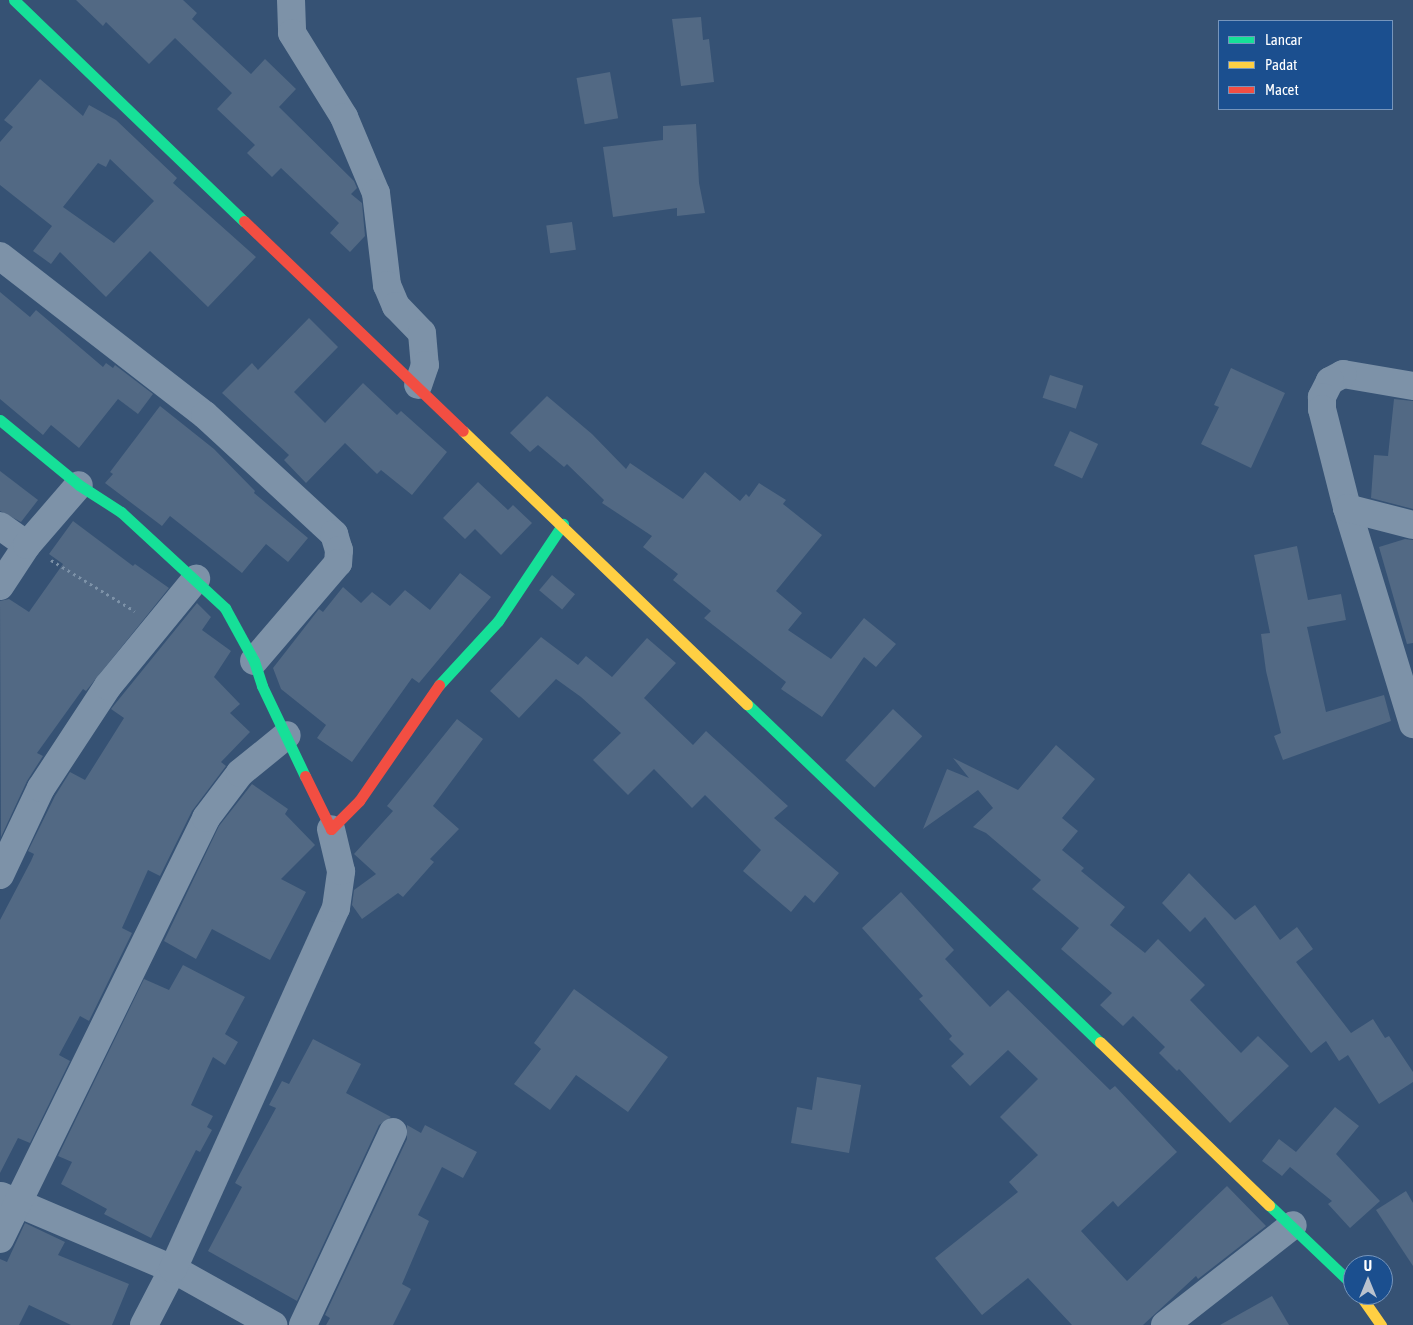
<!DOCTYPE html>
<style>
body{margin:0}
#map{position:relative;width:1413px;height:1325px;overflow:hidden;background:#365274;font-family:"Asap Condensed",sans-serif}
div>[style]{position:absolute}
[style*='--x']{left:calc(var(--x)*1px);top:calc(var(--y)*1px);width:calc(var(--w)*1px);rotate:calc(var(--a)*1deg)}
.building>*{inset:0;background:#526984;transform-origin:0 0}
.path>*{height:3px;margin-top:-1.5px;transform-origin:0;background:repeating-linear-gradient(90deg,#7d92a8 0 2.5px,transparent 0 6.5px)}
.street>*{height:28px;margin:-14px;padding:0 14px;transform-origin:14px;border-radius:14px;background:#7d92a8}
.fast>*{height:11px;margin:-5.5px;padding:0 5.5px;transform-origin:5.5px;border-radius:5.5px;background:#16e098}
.slow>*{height:11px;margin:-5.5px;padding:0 5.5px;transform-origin:5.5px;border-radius:5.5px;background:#ffcf43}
.jam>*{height:11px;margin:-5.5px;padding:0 5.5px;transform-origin:5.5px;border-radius:5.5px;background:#f24e42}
span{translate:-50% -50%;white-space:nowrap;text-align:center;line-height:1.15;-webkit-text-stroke:4px #1b4f8f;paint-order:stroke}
.legend{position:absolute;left:1218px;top:20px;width:175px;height:90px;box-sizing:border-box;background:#1b4f8f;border:1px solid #7695bc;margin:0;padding:6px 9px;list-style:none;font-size:15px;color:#fff}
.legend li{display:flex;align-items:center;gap:10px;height:25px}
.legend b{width:25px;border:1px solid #7695bc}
.north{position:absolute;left:1343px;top:1255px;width:50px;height:50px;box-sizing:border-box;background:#1b4f8f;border:1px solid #7695bc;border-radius:50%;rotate:0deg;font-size:14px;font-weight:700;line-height:20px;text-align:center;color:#fff}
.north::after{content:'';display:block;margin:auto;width:18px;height:22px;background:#b9c2ce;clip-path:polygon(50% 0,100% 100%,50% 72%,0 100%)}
</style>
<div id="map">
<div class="building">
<div style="clip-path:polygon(76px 0,183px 0,197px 13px,192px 19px,251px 74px,265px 59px,296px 89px,279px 107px,354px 181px,357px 188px,351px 194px,362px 203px,365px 236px,350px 252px,330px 233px,339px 223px,281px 168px,272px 177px,247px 153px,255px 145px,217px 109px,232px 93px,175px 38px,149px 64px,106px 22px,103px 26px)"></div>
<div style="clip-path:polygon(701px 17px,703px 40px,709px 39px,714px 82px,681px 86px,672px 19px)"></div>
<div style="left:610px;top:72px;width:47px;height:34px;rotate:80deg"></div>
<div style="clip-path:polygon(evenodd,40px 79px,83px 116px,89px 105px,116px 120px,177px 178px,173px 183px,256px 257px,208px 307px,150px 251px,106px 297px,60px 252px,51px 264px,33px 251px,52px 226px,0 185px,0 142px,13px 127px,4px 120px,40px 79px,110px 159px,154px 201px,114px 243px,63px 207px,98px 163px,106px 167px,110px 159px)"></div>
<div style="clip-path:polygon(696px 124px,699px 183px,705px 213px,677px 216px,677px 208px,613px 217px,603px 147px,663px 140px,663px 126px)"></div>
<div style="left:572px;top:222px;width:28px;height:26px;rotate:82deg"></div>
<div style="clip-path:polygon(0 292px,30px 317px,36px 310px,103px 367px,106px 363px,113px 368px,115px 365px,153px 394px,138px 414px,118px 399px,79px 448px,51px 425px,43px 435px,0 399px)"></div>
<div style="clip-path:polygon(309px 318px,338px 347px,294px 392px,325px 423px,363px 383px,397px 415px,401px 411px,447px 452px,412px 495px,381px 470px,377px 474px,345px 443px,306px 483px,284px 460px,289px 455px,222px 393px,252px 363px,258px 370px)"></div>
<div style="clip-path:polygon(1231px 368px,1285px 393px,1251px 468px,1201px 444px,1219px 407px,1214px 405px)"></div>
<div style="left:1050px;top:375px;width:35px;height:24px;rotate:18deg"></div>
<div style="clip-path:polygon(547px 396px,592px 434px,626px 469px,630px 463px,683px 499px,705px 472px,740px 501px,746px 494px,749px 497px,759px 483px,786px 500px,783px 504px,822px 535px,776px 591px,802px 613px,788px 630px,831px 659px,864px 618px,896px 644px,876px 667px,864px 657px,822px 717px,781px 689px,786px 682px,704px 618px,711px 611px,673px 580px,678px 574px,643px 547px,652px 536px,602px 503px,604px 500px,567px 464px,564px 467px,538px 445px,530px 452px,510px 433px)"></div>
<div style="clip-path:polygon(1394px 399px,1413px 401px,1413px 509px,1371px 498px,1374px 455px,1388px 456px)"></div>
<div style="clip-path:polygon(160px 406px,214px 449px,255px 491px,254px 493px,308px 538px,288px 562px,266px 544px,242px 573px,170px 516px,162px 526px,105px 483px,113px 474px,110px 472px)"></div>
<div style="left:1070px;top:431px;width:31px;height:38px;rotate:25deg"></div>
<div style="clip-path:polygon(0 471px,38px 500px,21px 522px,0 511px)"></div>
<div style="clip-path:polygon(478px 482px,508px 510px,513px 505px,532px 523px,501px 555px,475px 529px,465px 539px,443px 518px)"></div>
<div style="clip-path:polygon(73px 521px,133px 566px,135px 564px,169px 588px,86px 691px,83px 689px,37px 753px,43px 756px,27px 781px,1px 837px,0 601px,9px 599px,29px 612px,63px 564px,49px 554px)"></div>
<div style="clip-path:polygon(1405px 539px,1413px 540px,1413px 643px,1407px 644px,1379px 547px)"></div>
<div style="clip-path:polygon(1297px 546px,1308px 600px,1341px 594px,1346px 620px,1307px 627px,1326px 712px,1384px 695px,1391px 721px,1283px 760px,1274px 736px,1281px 733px,1266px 671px,1261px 634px,1270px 633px,1254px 555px)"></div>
<div style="clip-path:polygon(460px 573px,491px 597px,419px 683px,412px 678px,352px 762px,317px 738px,326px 725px,281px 689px,273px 668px,319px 609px,323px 612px,343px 587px,361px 603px,372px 592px,390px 606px,405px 590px,430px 610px)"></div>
<div style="left:552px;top:575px;width:30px;height:20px;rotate:40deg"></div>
<div style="clip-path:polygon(197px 603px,211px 617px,202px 630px,231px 651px,214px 677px,240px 704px,230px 713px,250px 732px,221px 762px,226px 766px,192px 811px,160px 876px,148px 870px,122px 928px,132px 933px,89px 1021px,80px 1016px,59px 1055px,70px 1061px,30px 1143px,18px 1138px,0 1173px,0 920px,31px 861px,34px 854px,28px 851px,55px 796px,70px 772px,85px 780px,124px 718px,111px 709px)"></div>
<div style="clip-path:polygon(541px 637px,578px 665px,586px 656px,612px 677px,647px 638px,676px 663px,644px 698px,693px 745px,706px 731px,788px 806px,774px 818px,839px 873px,814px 903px,805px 895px,791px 912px,743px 871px,761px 850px,705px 795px,692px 808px,654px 769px,628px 795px,593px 760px,621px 733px,581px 697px,556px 679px,519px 718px,490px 691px)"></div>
<div style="left:893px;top:709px;width:40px;height:70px;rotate:43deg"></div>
<div style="clip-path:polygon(457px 719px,483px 739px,433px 806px,459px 829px,430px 859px,434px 862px,403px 897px,398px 893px,362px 919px,352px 905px,354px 890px,376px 874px,354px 854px,393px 811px,387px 806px)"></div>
<div style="clip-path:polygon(1056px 745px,1095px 779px,1062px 818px,1078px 831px,1062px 850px,1084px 868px,1081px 871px,1125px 907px,1110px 925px,1145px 953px,1158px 939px,1205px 985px,1190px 1000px,1241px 1053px,1258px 1036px,1289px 1066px,1230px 1123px,1179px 1069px,1177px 1071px,1159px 1053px,1165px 1047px,1133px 1016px,1123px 1026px,1100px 1005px,1112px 993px,1061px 949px,1079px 928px,1032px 889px,1041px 880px,986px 833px,973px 827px,993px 808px,978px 790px,923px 829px,947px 769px,969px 778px,953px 758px,1018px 790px)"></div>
<div style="clip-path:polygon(252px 784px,288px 809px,285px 814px,315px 845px,281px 879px,306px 892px,270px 960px,212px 929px,196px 959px,164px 941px,219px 826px)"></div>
<div style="clip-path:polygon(1189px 873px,1235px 920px,1255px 905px,1280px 940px,1297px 927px,1313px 949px,1296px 962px,1351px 1033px,1373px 1019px,1385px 1038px,1389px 1036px,1413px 1072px,1413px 1082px,1379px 1104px,1348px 1055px,1339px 1061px,1326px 1041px,1311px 1053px,1205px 917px,1190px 932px,1162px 903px)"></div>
<div style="clip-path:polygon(901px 892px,954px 950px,945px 959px,990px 1007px,1008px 990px,1110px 1090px,1115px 1086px,1177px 1152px,1118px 1207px,1113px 1201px,1081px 1231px,1127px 1281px,1227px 1186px,1266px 1226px,1198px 1279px,1196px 1276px,1143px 1325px,1072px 1325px,1028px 1278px,982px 1315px,935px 1258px,1018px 1192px,1009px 1182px,1038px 1155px,1000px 1117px,1038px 1079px,1008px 1050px,970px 1086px,951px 1066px,964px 1054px,949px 1039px,952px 1036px,919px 999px,923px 996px,862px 928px)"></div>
<div style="clip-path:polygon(183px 965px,245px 997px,225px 1034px,238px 1042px,225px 1065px,213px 1057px,191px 1105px,213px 1116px,207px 1127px,212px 1130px,200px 1152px,196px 1150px,151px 1238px,104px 1214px,107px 1209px,61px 1184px,72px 1162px,58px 1156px,144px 979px,169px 990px)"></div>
<div style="clip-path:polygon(574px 989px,668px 1057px,628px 1112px,576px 1075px,550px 1110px,514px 1084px,541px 1049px,534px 1043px)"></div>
<div style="clip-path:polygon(313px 1039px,361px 1064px,346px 1093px,391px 1117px,379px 1125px,297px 1301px,208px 1251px,242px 1187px,235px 1183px,276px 1108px,269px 1105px,282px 1081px,289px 1084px)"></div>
<div style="clip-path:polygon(817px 1077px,861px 1085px,849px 1153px,791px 1143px,797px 1107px,812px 1110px)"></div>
<div style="clip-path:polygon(1335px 1107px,1359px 1126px,1336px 1154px,1380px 1201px,1350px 1228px,1328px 1204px,1332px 1201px,1290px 1167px,1282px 1176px,1262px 1161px,1279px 1139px,1296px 1152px)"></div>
<div style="clip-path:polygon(407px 1125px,421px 1133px,425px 1125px,477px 1152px,463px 1178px,442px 1167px,418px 1215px,429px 1221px,402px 1284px,411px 1289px,393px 1325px,326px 1325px,330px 1318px,325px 1315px,407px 1139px)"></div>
<div style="clip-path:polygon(1406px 1191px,1413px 1203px,1413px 1266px,1376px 1210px)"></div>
<div style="clip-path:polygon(25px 1223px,65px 1242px,58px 1255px,129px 1284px,112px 1325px,71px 1325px,29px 1305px,19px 1325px,0 1325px,0 1259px,7px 1262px)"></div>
<div style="clip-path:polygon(1272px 1296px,1289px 1325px,1220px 1325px)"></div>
</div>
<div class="path">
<div style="--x:51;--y:560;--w:98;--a:31.3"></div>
</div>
<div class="street">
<div style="--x:291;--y:0;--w:33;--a:88"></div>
<div style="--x:292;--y:33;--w:99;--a:58.2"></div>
<div style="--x:344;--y:117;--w:82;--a:67.2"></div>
<div style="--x:376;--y:193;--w:93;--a:83.2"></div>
<div style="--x:387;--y:285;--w:23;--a:67"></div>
<div style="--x:396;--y:306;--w:37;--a:46"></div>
<div style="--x:422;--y:333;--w:32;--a:85"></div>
<div style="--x:425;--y:365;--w:21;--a:109"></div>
<div style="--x:0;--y:256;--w:259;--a:37.8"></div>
<div style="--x:205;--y:415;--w:176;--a:42.7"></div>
<div style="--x:334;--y:534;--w:17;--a:73"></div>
<div style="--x:339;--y:550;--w:13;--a:94"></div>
<div style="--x:338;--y:563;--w:129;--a:130.6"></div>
<div style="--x:1413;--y:386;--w:71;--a:-170.3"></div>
<div style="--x:1343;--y:374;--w:15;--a:152"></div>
<div style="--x:1330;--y:381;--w:18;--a:117"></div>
<div style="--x:1322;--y:397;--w:12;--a:90"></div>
<div style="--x:1322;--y:409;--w:102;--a:75.8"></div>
<div style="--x:1347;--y:508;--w:226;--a:73"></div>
<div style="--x:1347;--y:508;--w:68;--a:14.4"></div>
<div style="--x:0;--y:526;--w:33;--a:35"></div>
<div style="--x:0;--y:586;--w:49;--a:-56.6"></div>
<div style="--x:27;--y:545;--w:79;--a:-49.1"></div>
<div style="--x:0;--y:875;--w:96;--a:-64.8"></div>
<div style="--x:41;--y:788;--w:122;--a:-56.7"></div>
<div style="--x:108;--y:686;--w:139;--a:-50.6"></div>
<div style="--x:1;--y:1196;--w:187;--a:23"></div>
<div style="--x:173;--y:1269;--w:115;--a:29.2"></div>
<div style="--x:0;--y:1239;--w:469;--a:-63.9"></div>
<div style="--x:206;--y:818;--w:56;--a:-52.9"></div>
<div style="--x:240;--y:773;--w:60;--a:-39"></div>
<div style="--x:144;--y:1325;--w:63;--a:-62.6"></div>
<div style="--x:173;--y:1269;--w:396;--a:-65.7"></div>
<div style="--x:336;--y:908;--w:37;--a:-82"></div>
<div style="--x:341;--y:871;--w:43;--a:-103.4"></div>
<div style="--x:303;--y:1325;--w:213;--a:-65"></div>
<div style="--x:1165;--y:1325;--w:162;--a:-38"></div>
</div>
<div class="fast">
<div style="--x:14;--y:0;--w:319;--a:43.9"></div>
<div style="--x:0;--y:420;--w:102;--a:39.4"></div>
<div style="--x:79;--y:485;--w:50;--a:32.7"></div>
<div style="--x:121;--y:512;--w:142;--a:42.7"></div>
<div style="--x:225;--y:608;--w:60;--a:61.3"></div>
<div style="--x:254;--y:661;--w:26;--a:72"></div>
<div style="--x:262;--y:686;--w:100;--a:64.5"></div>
<div style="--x:439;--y:685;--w:87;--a:-47.3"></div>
<div style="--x:498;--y:621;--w:117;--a:-56.2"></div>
<div style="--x:747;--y:704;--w:489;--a:43.8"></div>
<div style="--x:1269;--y:1205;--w:116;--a:43.6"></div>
</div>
<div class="slow">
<div style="--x:463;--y:431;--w:394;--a:43.9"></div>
<div style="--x:1100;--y:1042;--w:235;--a:44"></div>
<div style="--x:1360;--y:1295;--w:37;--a:55"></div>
</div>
<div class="jam">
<div style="--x:244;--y:221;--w:303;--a:43.8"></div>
<div style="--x:305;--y:776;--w:59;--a:63.9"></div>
<div style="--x:331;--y:829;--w:40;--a:-45"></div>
<div style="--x:359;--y:801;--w:141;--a:-55.4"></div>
</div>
<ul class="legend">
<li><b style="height:6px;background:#16e098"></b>Lancar</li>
<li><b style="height:6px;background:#ffcf43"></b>Padat</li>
<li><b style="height:6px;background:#f24e42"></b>Macet</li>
</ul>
<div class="north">U</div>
</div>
